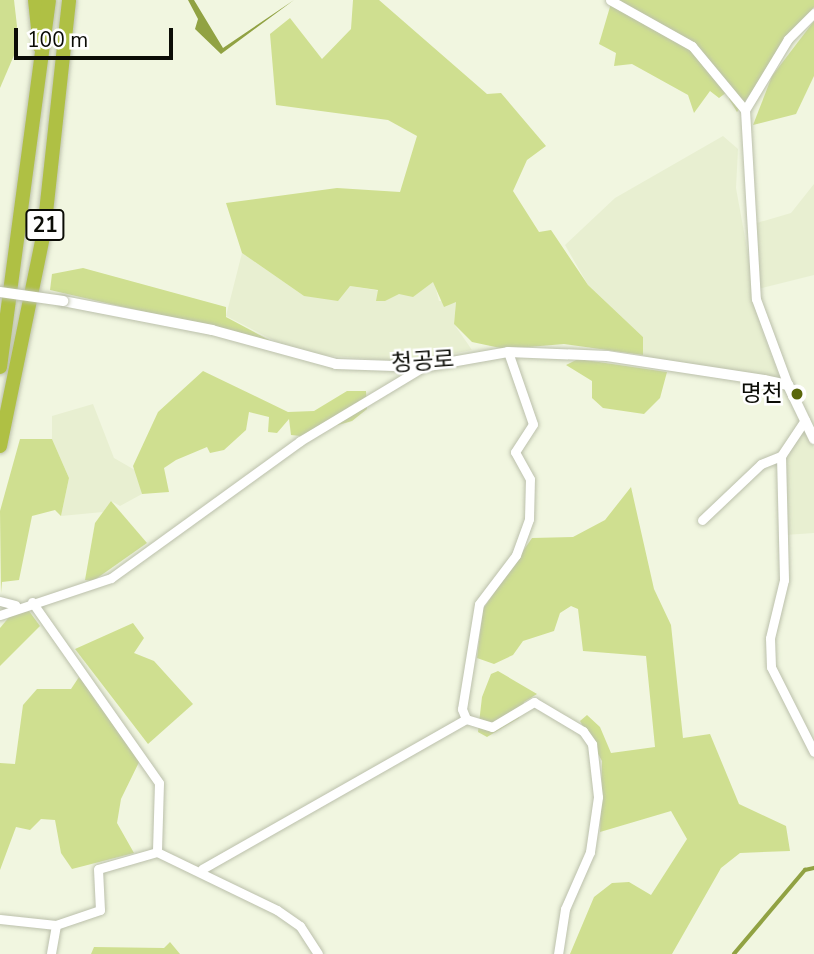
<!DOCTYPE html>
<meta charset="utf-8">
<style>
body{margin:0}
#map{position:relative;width:814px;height:954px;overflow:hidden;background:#f1f6e0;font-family:"Nunito Sans","Noto Sans KR",sans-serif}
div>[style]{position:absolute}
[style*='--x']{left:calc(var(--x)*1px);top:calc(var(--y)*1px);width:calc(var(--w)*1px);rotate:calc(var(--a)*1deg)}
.built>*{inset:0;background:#e8efd1}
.green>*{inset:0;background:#cfdf90}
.water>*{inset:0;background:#91a243}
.stream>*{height:3.5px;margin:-1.75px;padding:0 1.75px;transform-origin:1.75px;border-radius:1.75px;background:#91a243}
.roads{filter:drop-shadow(0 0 2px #bbc0ab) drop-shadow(0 0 2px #bbc0ab)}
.minor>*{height:9px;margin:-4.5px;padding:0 4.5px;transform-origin:4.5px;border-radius:4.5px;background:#fff}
.tertiary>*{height:10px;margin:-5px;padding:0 5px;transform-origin:5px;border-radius:5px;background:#fff}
.trunk>*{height:14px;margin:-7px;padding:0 7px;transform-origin:7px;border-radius:7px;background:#afc044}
.bridges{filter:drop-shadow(0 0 2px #bbc0ab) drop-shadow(0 0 2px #bbc0ab)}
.tertiary-bridge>*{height:10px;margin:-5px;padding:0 5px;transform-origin:5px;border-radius:5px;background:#fff}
.dots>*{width:19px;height:19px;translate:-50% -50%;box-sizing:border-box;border:4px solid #fff;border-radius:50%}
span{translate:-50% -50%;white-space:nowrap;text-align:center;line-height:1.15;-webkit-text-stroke:5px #fff;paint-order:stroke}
.shield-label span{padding:2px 5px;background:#fff;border:2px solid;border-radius:5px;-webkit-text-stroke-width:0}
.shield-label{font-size:21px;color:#0b0c06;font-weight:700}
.street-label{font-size:23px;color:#0b0c06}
.poi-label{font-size:23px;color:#0b0c06}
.right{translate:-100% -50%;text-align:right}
.scale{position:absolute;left:14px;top:28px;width:159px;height:32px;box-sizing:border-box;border:4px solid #0b0c06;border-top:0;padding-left:9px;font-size:21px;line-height:24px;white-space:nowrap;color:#0b0c06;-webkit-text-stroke:5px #fff;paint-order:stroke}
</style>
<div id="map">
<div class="built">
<div style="clip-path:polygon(723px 136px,738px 149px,736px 188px,762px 331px,780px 378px,649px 359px,643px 355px,643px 337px,588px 285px,565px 245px,615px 198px)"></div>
<div style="clip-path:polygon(814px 184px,814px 275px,758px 289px,753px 224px,791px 213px)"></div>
<div style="clip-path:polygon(242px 253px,304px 296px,350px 286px,399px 294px,434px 281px,439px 301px,456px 302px,454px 324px,472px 350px,409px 362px,320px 355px,281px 344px,226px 316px)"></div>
<div style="clip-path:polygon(93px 404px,114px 458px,140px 473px,142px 494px,120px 506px,111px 501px,103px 512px,61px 516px,69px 478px,52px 439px,52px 416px)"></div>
<div style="clip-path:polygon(804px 427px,814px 448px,814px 533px,785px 535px,784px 457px)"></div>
</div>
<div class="green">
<div style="clip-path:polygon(0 0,14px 0,17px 26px,15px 53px,0 88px)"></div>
<div style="clip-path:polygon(353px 0,379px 0,487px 94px,501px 93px,546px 146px,527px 160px,513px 191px,539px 232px,551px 230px,588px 285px,643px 337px,643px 355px,564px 344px,505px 349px,472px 342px,454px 324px,456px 302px,444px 307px,433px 282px,413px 297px,399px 294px,385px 301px,376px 301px,378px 290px,350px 286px,338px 301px,304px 296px,242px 253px,226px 203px,337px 188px,400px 192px,417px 136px,388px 120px,276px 105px,270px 34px,290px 18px,322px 59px,351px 29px)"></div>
<div style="clip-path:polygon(612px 0,814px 0,814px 7px,737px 112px,729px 99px,731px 89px,719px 98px,710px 91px,694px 113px,688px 95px,632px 64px,614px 66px,616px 53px,599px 44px)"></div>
<div style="clip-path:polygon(814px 21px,814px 76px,796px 114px,753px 125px,772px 76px)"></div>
<div style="clip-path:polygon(83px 268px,226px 307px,226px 317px,271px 341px,50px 290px,52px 274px)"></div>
<div style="clip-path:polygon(578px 359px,667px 372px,660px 398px,644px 414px,603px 408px,592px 398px,592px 381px,566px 365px)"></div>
<div style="clip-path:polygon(203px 371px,288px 412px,314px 411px,347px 391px,366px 391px,367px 409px,352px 421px,300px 436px,291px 435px,289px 419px,277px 433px,268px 432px,269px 417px,249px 412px,246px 430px,224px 450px,210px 453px,207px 447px,176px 460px,164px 468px,169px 492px,142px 494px,133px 466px,158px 412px)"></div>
<div style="clip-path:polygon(20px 439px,52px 439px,69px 478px,61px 516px,55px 510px,32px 516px,19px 580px,2px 582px,1px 593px,0 511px)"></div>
<div style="clip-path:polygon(631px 487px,654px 589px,671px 625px,683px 738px,710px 734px,739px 804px,786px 826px,790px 851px,740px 853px,721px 868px,672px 954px,570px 954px,594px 897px,612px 883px,629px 882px,651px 895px,687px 839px,671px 811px,600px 832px,602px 761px,580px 721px,587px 715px,600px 727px,611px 753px,655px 747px,646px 656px,583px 651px,578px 609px,571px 606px,560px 613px,554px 631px,523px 641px,513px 655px,494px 664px,477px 658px,483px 609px,532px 538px,573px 537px,605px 520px)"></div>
<div style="clip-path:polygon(111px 501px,147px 543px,93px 581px,85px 580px,95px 523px)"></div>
<div style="clip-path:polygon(29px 611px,40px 626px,0 666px,0 628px,10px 616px)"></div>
<div style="clip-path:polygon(133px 623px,144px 638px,134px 653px,154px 661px,193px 704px,148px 744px,75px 649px)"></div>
<div style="clip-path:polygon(498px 671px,537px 694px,524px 702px,519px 718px,487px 737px,478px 732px,482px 697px,491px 674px)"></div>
<div style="clip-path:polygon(79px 677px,142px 756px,121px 799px,117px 823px,134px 853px,72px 869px,61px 853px,55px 820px,41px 819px,30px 830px,16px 827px,0 870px,0 763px,15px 764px,23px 705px,37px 689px,71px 689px)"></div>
<div style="clip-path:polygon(170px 942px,180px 954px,91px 954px,94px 947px,164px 948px)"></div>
</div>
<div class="water">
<div style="clip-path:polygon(188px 0,194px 0,223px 48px,294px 0,221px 54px,195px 29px,198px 19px)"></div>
</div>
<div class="stream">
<div style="--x:734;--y:954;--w:110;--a:-49.8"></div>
<div style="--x:805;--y:870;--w:9;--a:-13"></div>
</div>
<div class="roads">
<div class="minor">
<div style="--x:610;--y:0;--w:94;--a:29.3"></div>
<div style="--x:692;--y:46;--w:83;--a:50.4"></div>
<div style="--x:745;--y:110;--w:189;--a:86.7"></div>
<div style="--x:756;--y:299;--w:92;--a:69.6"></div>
<div style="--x:745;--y:110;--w:83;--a:-58.8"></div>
<div style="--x:788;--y:39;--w:37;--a:-45"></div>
<div style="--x:805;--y:420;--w:43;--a:123.7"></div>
<div style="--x:781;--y:456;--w:124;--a:88.6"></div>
<div style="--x:784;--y:580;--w:60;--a:103.6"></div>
<div style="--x:770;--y:638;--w:29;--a:88"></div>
<div style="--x:771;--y:667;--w:95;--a:63.2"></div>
<div style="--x:702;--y:520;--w:81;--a:-43.5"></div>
<div style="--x:761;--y:464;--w:22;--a:-22"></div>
<div style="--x:0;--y:601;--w:16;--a:15"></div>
<div style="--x:32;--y:602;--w:221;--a:54.9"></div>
<div style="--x:159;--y:783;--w:69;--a:91.7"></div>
<div style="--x:157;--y:852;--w:61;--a:163.9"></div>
<div style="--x:98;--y:869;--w:41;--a:87.2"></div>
<div style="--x:100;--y:910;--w:46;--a:161.2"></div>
<div style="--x:56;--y:925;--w:29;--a:100"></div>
<div style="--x:0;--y:615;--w:117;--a:-18.4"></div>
<div style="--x:111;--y:578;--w:233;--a:-35.9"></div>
<div style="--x:300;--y:441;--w:144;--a:-31"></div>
<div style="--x:466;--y:719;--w:11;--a:-112"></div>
<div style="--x:462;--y:709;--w:106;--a:-80.8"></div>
<div style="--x:479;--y:604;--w:61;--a:-52.9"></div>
<div style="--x:516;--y:555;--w:38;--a:-70"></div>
<div style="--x:529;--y:519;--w:40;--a:-88.6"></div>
<div style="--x:530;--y:479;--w:31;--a:-119"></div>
<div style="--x:515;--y:452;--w:33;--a:-57"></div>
<div style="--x:533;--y:424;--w:76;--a:-109.1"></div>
<div style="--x:157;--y:852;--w:133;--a:25.8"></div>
<div style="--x:277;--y:910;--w:28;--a:35"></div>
<div style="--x:300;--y:926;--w:33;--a:57"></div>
<div style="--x:202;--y:869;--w:304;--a:-29.6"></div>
<div style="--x:466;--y:719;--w:27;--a:17"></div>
<div style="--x:492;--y:727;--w:49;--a:-30.8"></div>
<div style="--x:534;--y:702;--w:57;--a:30.6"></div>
<div style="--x:583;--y:731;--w:16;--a:55"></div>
<div style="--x:592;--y:744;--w:53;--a:83.5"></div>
<div style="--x:598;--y:797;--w:56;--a:98.3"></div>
<div style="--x:590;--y:852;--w:62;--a:113.7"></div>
<div style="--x:565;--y:909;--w:46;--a:98.8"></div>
<div style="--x:0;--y:919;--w:56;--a:6.1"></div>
</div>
<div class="tertiary">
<div style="--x:63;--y:301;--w:152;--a:11"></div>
<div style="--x:212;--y:330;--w:129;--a:15.3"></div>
<div style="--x:336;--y:364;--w:87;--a:2"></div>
<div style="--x:423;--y:367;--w:86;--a:-10"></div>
<div style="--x:508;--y:352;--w:99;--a:2.3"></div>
<div style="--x:607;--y:356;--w:159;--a:8.7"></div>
<div style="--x:764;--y:380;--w:25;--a:12"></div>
<div style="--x:788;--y:385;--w:60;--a:64.3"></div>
</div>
<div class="trunk">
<div style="--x:35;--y:0;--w:47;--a:83.9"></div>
<div style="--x:0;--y:367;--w:370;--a:-82.4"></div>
<div style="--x:0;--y:446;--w:219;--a:-78.4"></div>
<div style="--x:44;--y:231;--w:232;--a:-83.8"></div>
</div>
</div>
<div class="bridges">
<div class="tertiary-bridge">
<div style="--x:0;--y:292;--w:64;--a:8.1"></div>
</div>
</div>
<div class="dots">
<div style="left:797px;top:394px;background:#59660a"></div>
</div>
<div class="shield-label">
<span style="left:45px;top:225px">21</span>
</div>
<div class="street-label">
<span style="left:423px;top:362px;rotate:-4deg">청공로</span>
</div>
<div class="poi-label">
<span class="right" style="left:783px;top:394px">명천</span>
</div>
<div class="scale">100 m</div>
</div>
